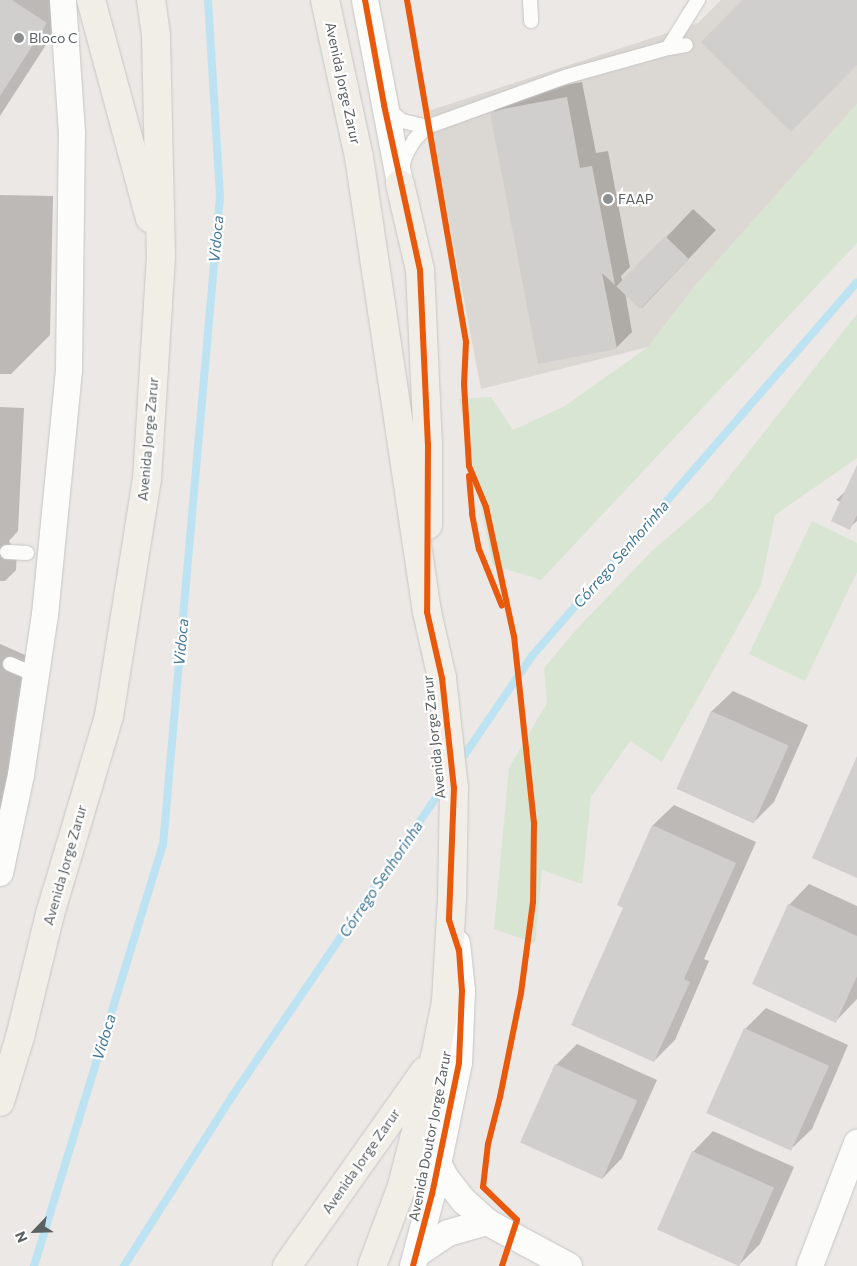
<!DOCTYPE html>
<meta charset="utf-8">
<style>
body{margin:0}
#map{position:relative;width:857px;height:1266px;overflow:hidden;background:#ebe8e5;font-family:Commissioner,sans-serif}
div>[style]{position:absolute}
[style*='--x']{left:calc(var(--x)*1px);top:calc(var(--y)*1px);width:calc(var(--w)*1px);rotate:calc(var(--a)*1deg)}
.education>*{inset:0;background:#dbd8d3}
.green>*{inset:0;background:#d7e5d2}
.shadow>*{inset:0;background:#0003}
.stream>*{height:8px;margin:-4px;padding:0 4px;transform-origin:4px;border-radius:4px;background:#bde3f2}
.building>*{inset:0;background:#d1cfce;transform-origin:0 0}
.roads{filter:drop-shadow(0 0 1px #c7c6c6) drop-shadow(0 0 1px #c7c6c6)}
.service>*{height:14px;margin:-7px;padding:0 7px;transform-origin:7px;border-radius:7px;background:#fcfcfb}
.minor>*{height:26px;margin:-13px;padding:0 13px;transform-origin:13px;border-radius:13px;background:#fcfcfb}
.primary>*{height:28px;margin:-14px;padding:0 14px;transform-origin:14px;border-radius:14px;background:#f1eee8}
.cycleway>*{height:6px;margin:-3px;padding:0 3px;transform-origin:3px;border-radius:3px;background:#e8590c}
.dots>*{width:14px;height:14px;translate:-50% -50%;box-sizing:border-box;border:2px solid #fff;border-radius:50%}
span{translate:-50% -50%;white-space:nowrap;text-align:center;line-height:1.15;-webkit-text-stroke:4.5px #fff;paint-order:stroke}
.poi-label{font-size:14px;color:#5b6062}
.left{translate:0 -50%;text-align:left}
.street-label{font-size:14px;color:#5b6062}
.water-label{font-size:15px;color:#427797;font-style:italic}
.north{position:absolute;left:10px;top:1206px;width:50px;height:50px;-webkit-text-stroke:4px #fff;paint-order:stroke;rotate:246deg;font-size:14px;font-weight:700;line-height:20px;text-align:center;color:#5b6062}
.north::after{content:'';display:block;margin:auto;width:18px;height:22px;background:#5b6062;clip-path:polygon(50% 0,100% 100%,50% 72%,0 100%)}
</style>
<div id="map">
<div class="education">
<div style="clip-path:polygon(721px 0,857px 0,857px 104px,694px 287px,648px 347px,481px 389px,428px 111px,698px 23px)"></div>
</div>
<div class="green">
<div style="clip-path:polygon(857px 104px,857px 243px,541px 580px,493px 565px,459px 399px,491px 397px,513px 430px,565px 406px,648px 347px,694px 287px)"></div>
<div style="clip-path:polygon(857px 314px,857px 458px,775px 515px,761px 585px,662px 762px,630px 741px,591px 797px,582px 884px,542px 870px,535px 943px,494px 929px,509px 768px,547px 703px,544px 668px,576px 630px,652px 551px,711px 500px)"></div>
<div style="clip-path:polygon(812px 521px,857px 543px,857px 572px,805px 681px,749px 654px)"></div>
</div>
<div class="shadow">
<div style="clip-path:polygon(0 0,75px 0,0 116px)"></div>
<div style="clip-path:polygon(582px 82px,596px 153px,608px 151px,630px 267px,621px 276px,623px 283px,693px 209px,716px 230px,642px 308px,625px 292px,632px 332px,616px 348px,491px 114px,508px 98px,520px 93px)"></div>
<div style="clip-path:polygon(0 195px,53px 196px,50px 335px,11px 374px,0 374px)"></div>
<div style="clip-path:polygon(0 407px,24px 408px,18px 531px,9px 541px,13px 548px,17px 550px,16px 570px,5px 581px,0 581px)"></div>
<div style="clip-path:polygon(857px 485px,857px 521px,849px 528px,841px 502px,836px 500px,847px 490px)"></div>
<div style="clip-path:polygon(0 644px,32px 658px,0 819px)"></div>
<div style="clip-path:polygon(733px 691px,808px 725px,774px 802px,753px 823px,678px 789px,712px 711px)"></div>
<div style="clip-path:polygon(674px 805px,756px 842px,704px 959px,709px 961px,675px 1040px,654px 1061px,624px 908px,618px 905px,653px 825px)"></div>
<div style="clip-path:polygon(809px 884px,857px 906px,857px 999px,836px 1021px,789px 905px)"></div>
<div style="clip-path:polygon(766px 1008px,848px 1045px,812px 1129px,791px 1149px,745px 1029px)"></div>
<div style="clip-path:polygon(577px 1044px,657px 1080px,622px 1158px,602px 1179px,556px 1065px)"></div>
<div style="clip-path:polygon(713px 1131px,794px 1167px,760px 1244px,739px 1265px,693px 1152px)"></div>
</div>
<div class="stream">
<div style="--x:459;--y:763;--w:130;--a:-55.7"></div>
<div style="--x:532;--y:656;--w:495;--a:-49"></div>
<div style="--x:34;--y:1266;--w:440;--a:-73"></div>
<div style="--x:163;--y:845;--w:651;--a:-84.98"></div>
<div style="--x:220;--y:196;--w:196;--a:-93.5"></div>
<div style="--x:124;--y:1266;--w:203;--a:-57.5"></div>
<div style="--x:233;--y:1095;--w:378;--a:-55.7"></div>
</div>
<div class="building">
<div style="clip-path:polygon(0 0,12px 0,47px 23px,0 96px)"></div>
<div style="clip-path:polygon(742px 0,857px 0,857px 65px,791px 132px,701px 42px)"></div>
<div style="clip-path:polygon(567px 97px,580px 168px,592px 166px,615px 285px,602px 273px,617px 349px,538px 364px,490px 113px,503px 109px)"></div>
<div style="left:665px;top:236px;width:33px;height:70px;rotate:44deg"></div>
<div style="clip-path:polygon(857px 465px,857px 515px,850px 530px,831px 521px)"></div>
<div style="left:711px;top:711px;width:85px;height:85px;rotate:24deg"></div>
<div style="clip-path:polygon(857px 756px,857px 878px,812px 858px)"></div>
<div style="clip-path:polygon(652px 825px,736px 863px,684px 979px,690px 982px,654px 1062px,571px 1025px,623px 908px,617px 905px)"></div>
<div style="clip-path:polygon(788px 904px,857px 936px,857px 976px,836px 1023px,752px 984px)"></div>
<div style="left:744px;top:1028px;width:93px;height:93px;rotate:24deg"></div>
<div style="left:555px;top:1064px;width:90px;height:86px;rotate:24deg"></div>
<div style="left:692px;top:1151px;width:90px;height:86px;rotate:24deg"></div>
</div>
<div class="roads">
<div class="service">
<div style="--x:530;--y:0;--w:21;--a:87"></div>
<div style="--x:668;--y:48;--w:57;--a:-58"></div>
<div style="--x:388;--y:109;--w:18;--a:41"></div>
<div style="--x:402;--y:121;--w:26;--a:13"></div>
<div style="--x:427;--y:127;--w:150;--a:-19.9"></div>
<div style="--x:568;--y:76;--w:104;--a:-15.6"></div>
<div style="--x:668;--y:48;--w:18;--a:-9"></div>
<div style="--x:401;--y:171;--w:18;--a:-74"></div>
<div style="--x:406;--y:154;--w:17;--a:-59"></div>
<div style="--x:415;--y:139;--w:17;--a:-45"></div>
<div style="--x:7;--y:552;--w:20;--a:3"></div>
<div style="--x:10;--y:664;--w:28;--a:23"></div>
</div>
<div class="minor">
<div style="--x:365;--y:0;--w:187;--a:79.2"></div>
<div style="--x:0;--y:873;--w:100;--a:-77.9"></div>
<div style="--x:21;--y:775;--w:162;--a:-81.5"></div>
<div style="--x:45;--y:615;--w:246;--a:-84.4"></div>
<div style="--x:69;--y:370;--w:237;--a:-89.3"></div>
<div style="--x:72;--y:133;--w:133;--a:-93.9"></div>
<div style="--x:439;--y:1165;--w:13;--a:63"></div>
<div style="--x:445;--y:1177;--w:31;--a:52"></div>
<div style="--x:464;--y:1201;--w:31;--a:42"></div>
<div style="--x:487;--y:1222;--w:93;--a:28.2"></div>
<div style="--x:417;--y:1254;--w:37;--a:-34"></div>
<div style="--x:448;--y:1233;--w:41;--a:-15.8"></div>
<div style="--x:413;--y:1266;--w:74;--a:-75.2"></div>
<div style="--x:432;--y:1194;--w:134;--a:-78.4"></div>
<div style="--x:459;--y:1063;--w:72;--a:-87.6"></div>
<div style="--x:462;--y:991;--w:48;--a:-95.9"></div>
<div style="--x:810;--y:1266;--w:132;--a:-69.1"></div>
</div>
<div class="primary">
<div style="--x:91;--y:0;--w:226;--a:74.9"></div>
<div style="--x:325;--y:0;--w:161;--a:77.8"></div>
<div style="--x:359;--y:157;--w:460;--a:81.5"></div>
<div style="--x:427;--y:612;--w:68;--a:77.2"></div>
<div style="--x:442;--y:678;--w:111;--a:83.8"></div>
<div style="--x:454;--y:788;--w:110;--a:91"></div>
<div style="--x:452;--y:898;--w:104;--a:93.3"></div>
<div style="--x:446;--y:1002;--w:56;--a:101.3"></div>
<div style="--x:435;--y:1057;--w:136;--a:104.4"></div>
<div style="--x:401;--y:1189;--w:82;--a:110.6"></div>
<div style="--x:400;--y:184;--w:88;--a:76.9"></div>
<div style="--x:420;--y:270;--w:174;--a:87.4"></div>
<div style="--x:428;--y:444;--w:81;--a:90"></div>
<div style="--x:0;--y:1102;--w:68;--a:-72.9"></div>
<div style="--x:20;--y:1037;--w:127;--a:-76.3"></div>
<div style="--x:50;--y:914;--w:207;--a:-73.4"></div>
<div style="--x:109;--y:716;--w:240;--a:-80.9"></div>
<div style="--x:147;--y:479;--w:222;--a:-86.4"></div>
<div style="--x:161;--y:257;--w:222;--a:-91.3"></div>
<div style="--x:156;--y:35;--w:35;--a:-98"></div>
<div style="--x:287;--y:1266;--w:239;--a:-54.7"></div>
</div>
</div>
<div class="cycleway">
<div style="--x:365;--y:0;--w:107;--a:79.7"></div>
<div style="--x:384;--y:105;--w:169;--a:77.7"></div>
<div style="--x:420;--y:270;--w:174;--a:87.4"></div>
<div style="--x:428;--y:444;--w:168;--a:90.3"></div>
<div style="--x:427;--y:612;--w:68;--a:77.2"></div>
<div style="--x:442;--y:678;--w:111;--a:83.8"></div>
<div style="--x:454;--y:788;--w:132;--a:92.2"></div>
<div style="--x:449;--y:920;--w:32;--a:72"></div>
<div style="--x:459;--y:950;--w:41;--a:85.8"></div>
<div style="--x:462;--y:991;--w:72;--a:92.4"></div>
<div style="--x:459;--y:1063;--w:134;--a:101.6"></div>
<div style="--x:432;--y:1194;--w:74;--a:104.8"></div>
<div style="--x:407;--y:0;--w:347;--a:80.2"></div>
<div style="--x:466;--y:342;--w:42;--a:92.7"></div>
<div style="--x:464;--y:384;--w:82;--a:86.5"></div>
<div style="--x:469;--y:466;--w:44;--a:67.5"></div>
<div style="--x:486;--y:507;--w:132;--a:77.8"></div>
<div style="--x:514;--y:636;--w:188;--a:83.9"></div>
<div style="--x:534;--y:823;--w:79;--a:90.7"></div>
<div style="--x:533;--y:902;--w:92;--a:97.5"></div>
<div style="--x:521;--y:993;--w:106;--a:101.4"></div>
<div style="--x:500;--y:1097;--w:49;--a:104.3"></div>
<div style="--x:488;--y:1144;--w:43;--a:96.6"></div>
<div style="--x:483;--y:1187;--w:47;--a:44.1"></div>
<div style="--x:517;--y:1220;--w:48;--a:108.1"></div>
<div style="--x:469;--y:476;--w:38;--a:85"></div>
<div style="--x:472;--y:514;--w:36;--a:79"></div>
<div style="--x:479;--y:549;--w:61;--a:68"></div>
</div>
<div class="dots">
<div style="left:19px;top:38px;background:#8d9090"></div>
<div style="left:608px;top:199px;background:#8d9090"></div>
</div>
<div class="poi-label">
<span class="left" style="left:29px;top:38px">Bloco C</span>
<span class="left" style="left:618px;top:199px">FAAP</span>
</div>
<div class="street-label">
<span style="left:343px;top:83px;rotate:78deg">Avenida Jorge Zarur</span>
<span style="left:148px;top:439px;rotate:-85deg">Avenida Jorge Zarur</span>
<span style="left:434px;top:737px;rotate:-96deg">Avenida Jorge Zarur</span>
<span style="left:65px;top:865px;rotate:-74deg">Avenida Jorge Zarur</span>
<span style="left:430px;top:1136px;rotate:-79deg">Avenida Doutor Jorge Zarur</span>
<span style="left:361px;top:1161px;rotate:-55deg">Avenida Jorge Zarur</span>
</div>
<div class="water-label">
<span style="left:216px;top:239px;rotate:-85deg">Vidoca</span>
<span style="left:621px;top:554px;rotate:-49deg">Córrego Senhorinha</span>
<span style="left:181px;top:642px;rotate:-85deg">Vidoca</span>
<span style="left:381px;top:879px;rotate:-56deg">Córrego Senhorinha</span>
<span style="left:104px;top:1037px;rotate:-73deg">Vidoca</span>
</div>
<div class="north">N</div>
</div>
